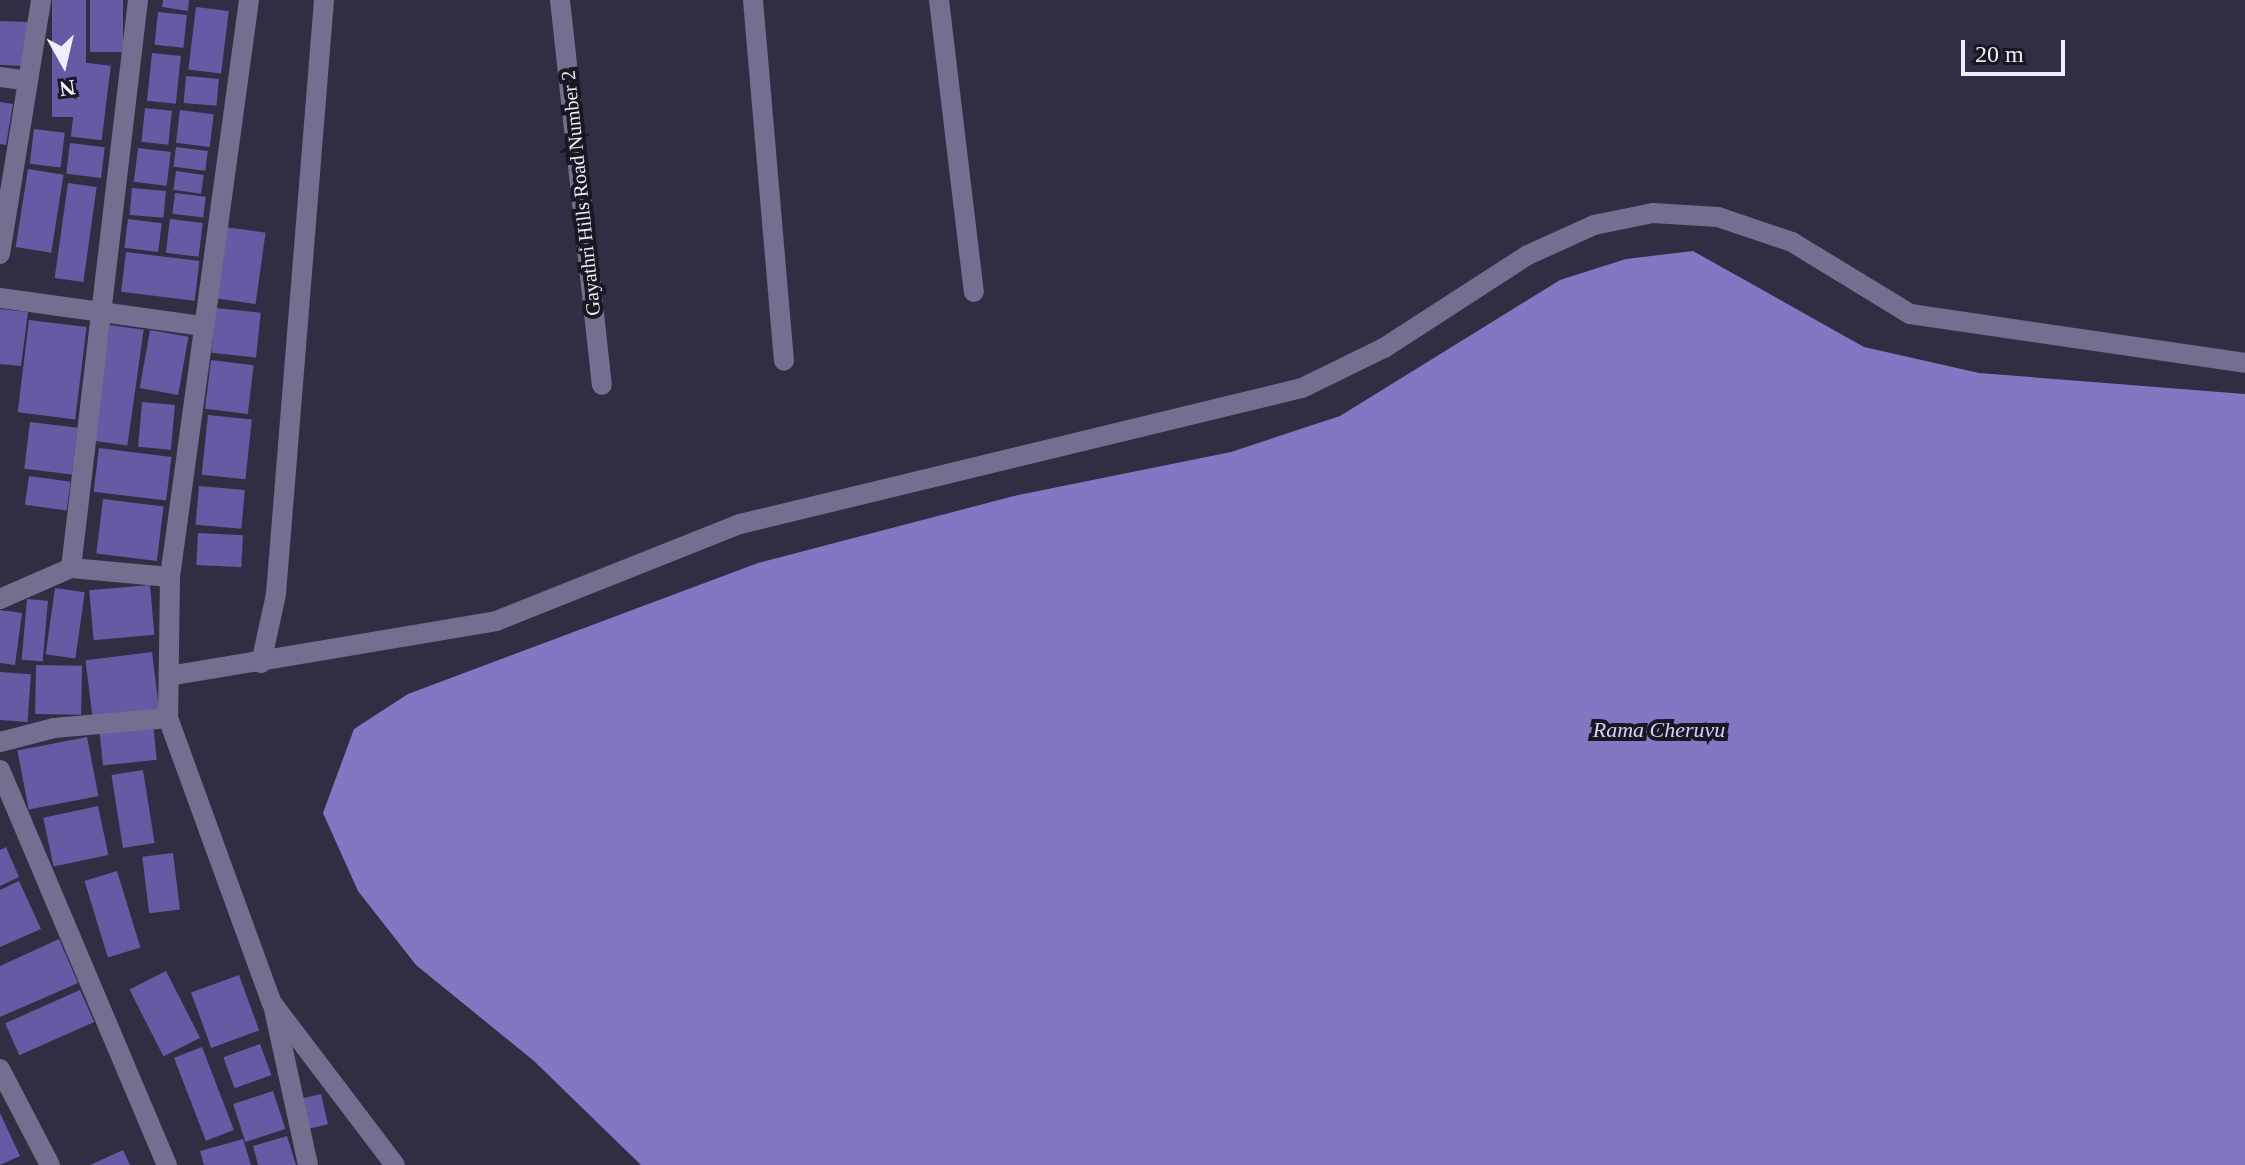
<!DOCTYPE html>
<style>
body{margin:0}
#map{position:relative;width:2245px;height:1165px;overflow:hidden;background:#312e44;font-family:Georgia,serif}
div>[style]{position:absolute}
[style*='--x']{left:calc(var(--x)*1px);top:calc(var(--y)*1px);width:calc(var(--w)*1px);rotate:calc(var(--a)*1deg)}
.water>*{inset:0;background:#8376c2}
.building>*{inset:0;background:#6759a3;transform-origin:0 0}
.minor>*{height:20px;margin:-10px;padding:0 10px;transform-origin:10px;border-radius:10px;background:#736f90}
span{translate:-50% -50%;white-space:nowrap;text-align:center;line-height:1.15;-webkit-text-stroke:8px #191822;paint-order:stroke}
.street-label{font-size:20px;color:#efeefc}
.water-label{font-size:22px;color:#d6d1fb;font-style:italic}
.north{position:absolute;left:24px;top:24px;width:80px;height:80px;-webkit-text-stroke:6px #191822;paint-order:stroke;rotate:172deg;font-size:22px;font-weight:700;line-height:32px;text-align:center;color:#efeefc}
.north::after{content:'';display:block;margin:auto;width:28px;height:36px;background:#efeefc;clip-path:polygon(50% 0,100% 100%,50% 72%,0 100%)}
.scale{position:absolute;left:1961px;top:40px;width:104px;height:36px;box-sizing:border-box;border:4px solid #efeefc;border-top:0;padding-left:10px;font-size:24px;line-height:28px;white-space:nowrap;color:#efeefc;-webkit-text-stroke:6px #191822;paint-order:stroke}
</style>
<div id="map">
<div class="water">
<div style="clip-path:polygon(1693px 251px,1864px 347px,1979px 373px,2245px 394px,2245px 1165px,641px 1165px,534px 1061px,416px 965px,358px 891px,323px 813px,354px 729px,408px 694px,758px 563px,1014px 496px,1231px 452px,1340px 416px,1560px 280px,1626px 259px)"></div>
</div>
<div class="building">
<div style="left:52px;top:0;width:34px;height:117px"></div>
<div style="left:90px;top:0;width:33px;height:52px"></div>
<div style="clip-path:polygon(163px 0,189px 0,188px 11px,162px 7px)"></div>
<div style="left:196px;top:7px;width:33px;height:63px;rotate:7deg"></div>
<div style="left:158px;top:12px;width:29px;height:33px;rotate:6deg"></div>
<div style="left:0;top:21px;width:29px;height:44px;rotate:2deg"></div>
<div style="left:152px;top:53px;width:29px;height:48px;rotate:6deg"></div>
<div style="left:80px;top:62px;width:31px;height:75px;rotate:7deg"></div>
<div style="left:186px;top:76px;width:33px;height:27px;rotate:5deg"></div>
<div style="clip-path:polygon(0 102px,13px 104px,6px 145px,0 144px)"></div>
<div style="left:145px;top:108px;width:27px;height:34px;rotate:6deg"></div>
<div style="left:180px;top:110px;width:34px;height:33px;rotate:7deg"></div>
<div style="left:34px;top:129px;width:31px;height:35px;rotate:7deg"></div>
<div style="left:70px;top:143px;width:35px;height:31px;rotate:7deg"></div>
<div style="left:176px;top:147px;width:32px;height:20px;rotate:7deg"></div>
<div style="left:138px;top:148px;width:33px;height:34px;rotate:7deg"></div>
<div style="left:28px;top:169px;width:36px;height:79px;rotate:9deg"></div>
<div style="left:176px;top:171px;width:28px;height:19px;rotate:8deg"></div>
<div style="left:68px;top:183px;width:29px;height:96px;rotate:8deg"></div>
<div style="left:132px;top:188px;width:34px;height:27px;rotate:5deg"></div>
<div style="left:175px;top:193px;width:31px;height:21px;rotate:7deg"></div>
<div style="left:128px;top:219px;width:34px;height:29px;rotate:7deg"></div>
<div style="left:170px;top:219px;width:33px;height:34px;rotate:7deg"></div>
<div style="left:225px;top:227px;width:41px;height:72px;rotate:8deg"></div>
<div style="left:126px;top:252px;width:74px;height:40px;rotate:7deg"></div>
<div style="left:216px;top:308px;width:45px;height:45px;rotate:6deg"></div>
<div style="clip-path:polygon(0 309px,28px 312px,21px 366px,0 364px)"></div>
<div style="left:29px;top:320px;width:58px;height:93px;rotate:7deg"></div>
<div style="left:110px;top:325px;width:34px;height:117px;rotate:8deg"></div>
<div style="left:150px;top:330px;width:39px;height:59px;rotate:10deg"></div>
<div style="left:211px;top:360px;width:43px;height:49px;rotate:7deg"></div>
<div style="left:142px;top:402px;width:33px;height:45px;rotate:5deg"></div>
<div style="left:208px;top:415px;width:44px;height:60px;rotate:6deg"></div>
<div style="left:30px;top:422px;width:48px;height:47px;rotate:7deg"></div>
<div style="left:99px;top:448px;width:73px;height:44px;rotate:7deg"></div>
<div style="left:29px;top:476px;width:42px;height:29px;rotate:8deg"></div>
<div style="left:199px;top:486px;width:46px;height:39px;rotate:5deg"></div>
<div style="left:103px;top:499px;width:61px;height:55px;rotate:7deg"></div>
<div style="left:198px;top:533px;width:45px;height:32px;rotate:3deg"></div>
<div style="left:150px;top:585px;width:50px;height:61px;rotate:85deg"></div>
<div style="left:55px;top:588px;width:30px;height:67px;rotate:8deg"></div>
<div style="left:27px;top:599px;width:21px;height:61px;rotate:5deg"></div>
<div style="clip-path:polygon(0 610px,22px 613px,15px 665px,0 663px)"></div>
<div style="left:152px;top:652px;width:58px;height:67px;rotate:83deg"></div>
<div style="left:36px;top:665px;width:46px;height:49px;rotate:1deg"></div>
<div style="left:0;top:672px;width:31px;height:48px;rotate:4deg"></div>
<div style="left:153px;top:724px;width:36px;height:54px;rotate:84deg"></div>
<div style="left:87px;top:737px;width:60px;height:71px;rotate:79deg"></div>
<div style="left:143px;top:770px;width:74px;height:32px;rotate:81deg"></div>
<div style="left:98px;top:806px;width:50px;height:56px;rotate:78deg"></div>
<div style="clip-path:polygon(6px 847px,19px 877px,0 886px,0 850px)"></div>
<div style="left:173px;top:853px;width:57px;height:31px;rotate:83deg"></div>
<div style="left:117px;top:871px;width:80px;height:34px;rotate:73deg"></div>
<div style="clip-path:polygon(19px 881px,41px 929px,0 947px,0 890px)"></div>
<div style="clip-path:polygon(59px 939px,78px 983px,0 1017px,0 966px)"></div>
<div style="left:166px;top:971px;width:75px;height:41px;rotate:63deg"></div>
<div style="left:239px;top:975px;width:59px;height:51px;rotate:70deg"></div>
<div style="left:80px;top:990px;width:35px;height:82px;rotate:66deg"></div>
<div style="left:260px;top:1044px;width:33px;height:39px;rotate:70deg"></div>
<div style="left:202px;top:1047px;width:89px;height:30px;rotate:69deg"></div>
<div style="left:273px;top:1091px;width:40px;height:42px;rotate:72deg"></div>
<div style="left:321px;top:1094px;width:31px;height:23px;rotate:77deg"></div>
<div style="clip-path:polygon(0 1113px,20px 1156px,0 1165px)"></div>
<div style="clip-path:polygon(287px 1136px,296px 1165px,258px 1165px,253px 1146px)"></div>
<div style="clip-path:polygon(243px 1139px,251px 1165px,204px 1165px,200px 1151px)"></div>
<div style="clip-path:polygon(123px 1150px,130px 1165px,90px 1165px)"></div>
</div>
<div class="minor">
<div style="--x:249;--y:0;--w:582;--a:97.8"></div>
<div style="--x:170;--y:577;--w:141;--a:90.8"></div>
<div style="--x:168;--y:718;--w:303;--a:70"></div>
<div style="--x:272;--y:1003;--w:203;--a:52.8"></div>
<div style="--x:560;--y:0;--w:387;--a:83.8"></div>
<div style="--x:753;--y:0;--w:362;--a:85.1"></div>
<div style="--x:939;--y:0;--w:294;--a:83.2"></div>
<div style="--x:0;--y:77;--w:28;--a:8"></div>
<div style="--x:0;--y:254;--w:257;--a:-80.8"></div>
<div style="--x:0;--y:298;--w:205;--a:7.9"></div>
<div style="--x:71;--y:568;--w:572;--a:-83.27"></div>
<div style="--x:0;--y:599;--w:77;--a:-23.6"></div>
<div style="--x:71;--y:568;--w:99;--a:5.2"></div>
<div style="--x:261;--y:663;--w:71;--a:-77.7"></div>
<div style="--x:276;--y:594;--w:596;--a:-85.38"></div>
<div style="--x:169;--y:676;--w:332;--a:-9.5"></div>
<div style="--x:496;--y:621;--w:263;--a:-21.7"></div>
<div style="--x:740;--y:524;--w:578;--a:-13.6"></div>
<div style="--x:1302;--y:388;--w:91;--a:-26"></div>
<div style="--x:1384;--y:348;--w:171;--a:-32.9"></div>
<div style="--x:1528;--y:255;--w:72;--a:-24.4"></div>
<div style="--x:1594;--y:225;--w:60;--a:-11.5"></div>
<div style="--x:1653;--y:213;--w:65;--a:3.5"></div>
<div style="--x:1718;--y:217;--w:78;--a:18.7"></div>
<div style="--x:1792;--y:242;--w:138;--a:31.4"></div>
<div style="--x:1910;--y:314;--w:339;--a:8.3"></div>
<div style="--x:0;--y:742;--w:56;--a:-14.5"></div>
<div style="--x:54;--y:728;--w:114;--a:-5"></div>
<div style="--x:0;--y:770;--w:429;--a:67.1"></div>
<div style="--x:274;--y:1009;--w:160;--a:77.7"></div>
<div style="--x:0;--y:1069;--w:108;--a:62.5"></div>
</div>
<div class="street-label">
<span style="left:581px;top:193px;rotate:-96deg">Gayathri Hills Road Number 2</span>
</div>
<div class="water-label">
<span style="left:1659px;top:730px">Rama Cheruvu</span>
</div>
<div class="north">N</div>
<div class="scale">20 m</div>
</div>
